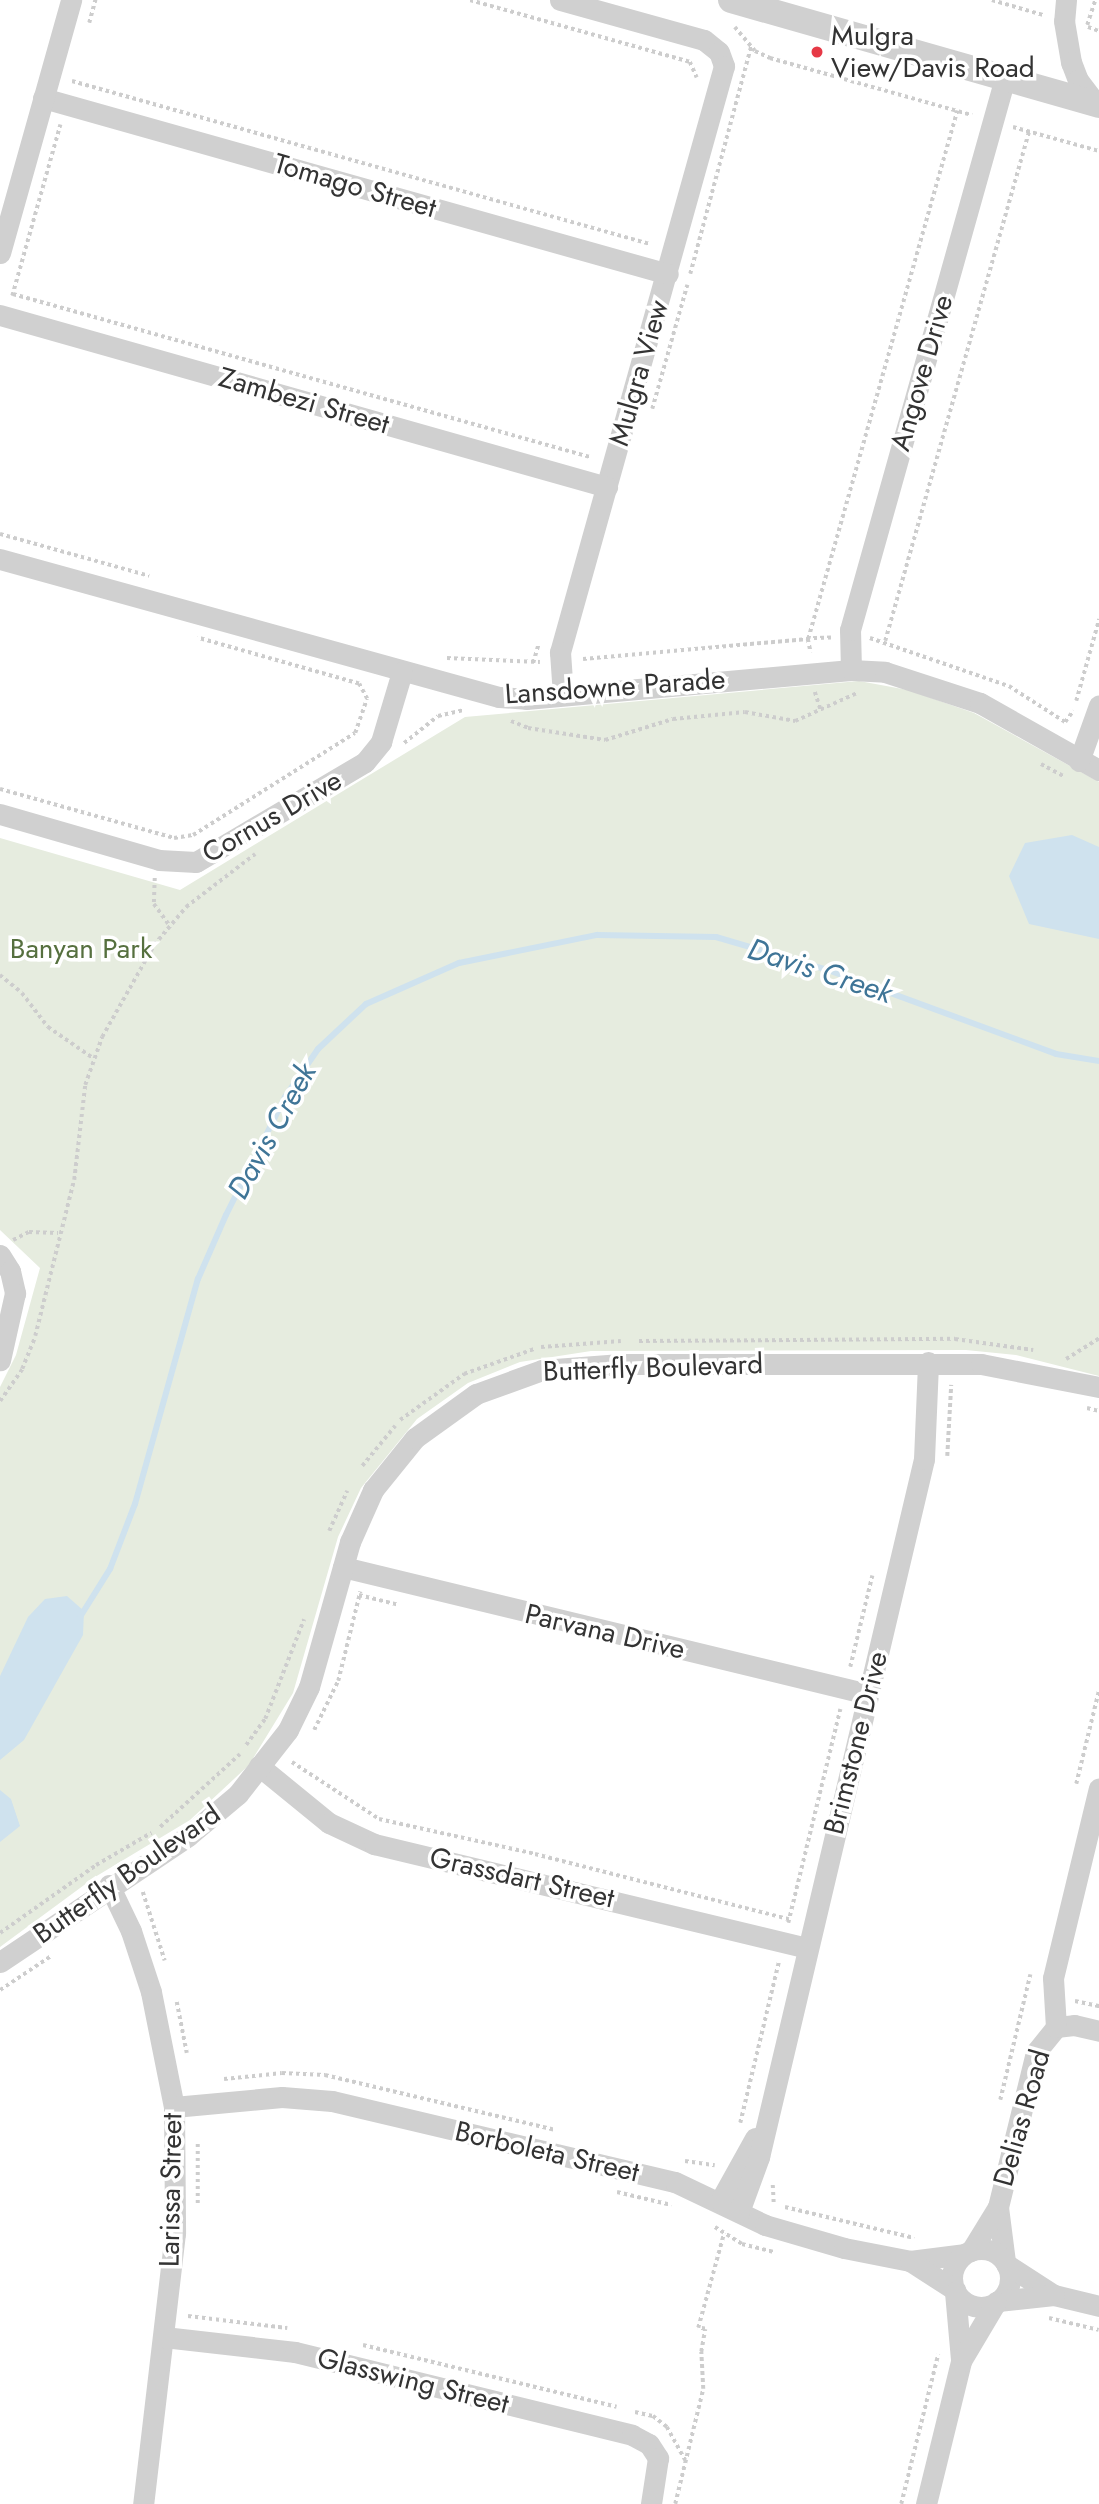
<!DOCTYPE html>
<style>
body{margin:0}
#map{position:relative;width:1099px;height:2504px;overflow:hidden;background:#fff;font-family:Jost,sans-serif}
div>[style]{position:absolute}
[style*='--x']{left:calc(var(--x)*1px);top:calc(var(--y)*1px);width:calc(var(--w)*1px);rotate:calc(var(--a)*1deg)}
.green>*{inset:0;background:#e6ecdf}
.water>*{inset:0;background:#cfe2ee}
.stream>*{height:6px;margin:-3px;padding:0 3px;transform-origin:3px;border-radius:3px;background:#cfe2ee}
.path>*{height:3.5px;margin-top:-1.75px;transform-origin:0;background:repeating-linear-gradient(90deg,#cdcdcd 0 3.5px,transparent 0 7px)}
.minor>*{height:21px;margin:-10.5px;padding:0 10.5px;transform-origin:10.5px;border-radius:10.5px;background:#d0d0d0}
.minor>.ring{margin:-10.5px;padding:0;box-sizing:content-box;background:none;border:21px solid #d0d0d0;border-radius:50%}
.tertiary>*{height:26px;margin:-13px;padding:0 13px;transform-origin:13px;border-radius:13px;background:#d0d0d0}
.dots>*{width:19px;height:19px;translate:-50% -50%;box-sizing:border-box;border:4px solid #fff;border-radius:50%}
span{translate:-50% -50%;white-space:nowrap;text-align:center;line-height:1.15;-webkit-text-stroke:7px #fff;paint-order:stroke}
.poi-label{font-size:28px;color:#333}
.left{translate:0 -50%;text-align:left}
.street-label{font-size:28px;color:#333}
.park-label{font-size:28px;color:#56703f}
.water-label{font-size:30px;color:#3f7597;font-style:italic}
</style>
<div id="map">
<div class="green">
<div style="clip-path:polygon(859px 681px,908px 690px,974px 713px,1099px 782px,1099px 1376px,1016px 1355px,966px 1350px,591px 1351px,520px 1362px,468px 1383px,417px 1419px,361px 1488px,338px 1537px,293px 1693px,249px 1765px,190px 1820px,95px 1877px,0 1947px,0 1387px,16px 1355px,40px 1268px,0 1230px,0 838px,180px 890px,465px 717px)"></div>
</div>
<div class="water">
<div style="clip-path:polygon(1072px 835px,1099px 847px,1099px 939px,1029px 924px,1009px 876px,1025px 843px)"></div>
<div style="clip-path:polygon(67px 1596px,84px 1611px,83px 1635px,24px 1740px,0 1760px,0 1676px,28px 1617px,45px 1599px)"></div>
<div style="clip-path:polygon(0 1790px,11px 1799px,20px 1826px,0 1842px)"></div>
</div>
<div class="stream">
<div style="--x:80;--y:1617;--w:57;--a:-58"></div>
<div style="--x:110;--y:1569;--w:70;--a:-69"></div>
<div style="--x:135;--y:1504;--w:234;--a:-74.4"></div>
<div style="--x:198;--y:1279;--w:70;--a:-66.4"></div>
<div style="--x:226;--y:1215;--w:132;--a:-63.4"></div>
<div style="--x:285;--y:1097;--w:58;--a:-55.5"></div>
<div style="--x:318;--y:1049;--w:66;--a:-43.2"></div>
<div style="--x:366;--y:1004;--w:102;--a:-23.8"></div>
<div style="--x:459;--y:963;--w:141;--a:-11.5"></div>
<div style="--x:597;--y:935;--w:119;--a:1"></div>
<div style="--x:716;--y:937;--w:117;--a:16.4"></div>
<div style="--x:828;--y:970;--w:243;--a:20.2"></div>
<div style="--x:1056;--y:1054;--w:44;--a:9.2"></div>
</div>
<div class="path">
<div style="--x:470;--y:0;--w:229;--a:15.7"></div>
<div style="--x:690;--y:62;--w:17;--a:66"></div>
<div style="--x:992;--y:0;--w:53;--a:16.4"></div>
<div style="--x:89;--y:23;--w:24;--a:-75"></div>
<div style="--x:1087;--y:25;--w:26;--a:-72"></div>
<div style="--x:735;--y:27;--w:31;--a:50"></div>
<div style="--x:755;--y:51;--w:17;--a:25"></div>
<div style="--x:770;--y:58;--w:210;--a:15.8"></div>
<div style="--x:1088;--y:27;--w:12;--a:20"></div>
<div style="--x:72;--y:81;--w:601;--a:15.75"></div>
<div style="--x:1013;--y:127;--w:89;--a:15.6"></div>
<div style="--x:690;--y:274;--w:235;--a:-75"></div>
<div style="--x:13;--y:294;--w:600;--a:15.77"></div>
<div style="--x:12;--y:296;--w:178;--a:-74.3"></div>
<div style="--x:652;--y:409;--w:129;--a:-74.2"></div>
<div style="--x:0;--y:534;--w:155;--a:15.7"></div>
<div style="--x:831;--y:638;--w:23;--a:178"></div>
<div style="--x:808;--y:639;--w:549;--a:-74.24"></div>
<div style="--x:870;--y:638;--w:147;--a:19.1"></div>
<div style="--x:1009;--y:686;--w:67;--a:32.7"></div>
<div style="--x:1065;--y:722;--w:14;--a:-54"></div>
<div style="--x:885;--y:641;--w:530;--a:-74.23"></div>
<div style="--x:447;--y:658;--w:93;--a:2.5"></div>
<div style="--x:583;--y:659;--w:226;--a:-5.1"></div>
<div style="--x:808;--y:639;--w:14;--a:78"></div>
<div style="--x:533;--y:663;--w:19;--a:-74"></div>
<div style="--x:815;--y:692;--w:19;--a:72"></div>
<div style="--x:1076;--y:701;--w:85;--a:-74.3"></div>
<div style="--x:511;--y:721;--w:18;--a:22"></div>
<div style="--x:528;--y:728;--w:78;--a:8.9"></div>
<div style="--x:605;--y:740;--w:71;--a:-17.2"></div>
<div style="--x:673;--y:719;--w:72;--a:-5.6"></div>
<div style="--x:745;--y:712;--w:51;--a:10.2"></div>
<div style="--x:795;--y:721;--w:68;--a:-24.3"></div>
<div style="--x:404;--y:743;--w:43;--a:-38.5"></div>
<div style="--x:438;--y:716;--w:27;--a:-13"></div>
<div style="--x:1041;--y:764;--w:27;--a:28"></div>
<div style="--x:0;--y:789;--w:181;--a:15.7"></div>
<div style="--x:174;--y:838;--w:19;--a:-9"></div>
<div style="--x:193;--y:835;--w:191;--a:-32.2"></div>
<div style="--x:355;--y:733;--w:36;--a:-71"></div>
<div style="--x:367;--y:699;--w:17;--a:-118"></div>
<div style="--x:359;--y:684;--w:168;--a:-164.1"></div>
<div style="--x:155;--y:878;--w:26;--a:92"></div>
<div style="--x:154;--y:904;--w:27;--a:54"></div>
<div style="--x:0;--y:975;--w:28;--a:39"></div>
<div style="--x:22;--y:993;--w:43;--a:52.6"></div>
<div style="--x:48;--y:1027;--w:55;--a:34.6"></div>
<div style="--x:13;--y:1240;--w:18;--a:-27"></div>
<div style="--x:29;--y:1232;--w:29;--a:2"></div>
<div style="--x:639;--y:1341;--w:316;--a:-0.4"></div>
<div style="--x:955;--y:1339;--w:79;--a:8"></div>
<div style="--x:541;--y:1347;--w:80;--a:-4.3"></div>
<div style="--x:1066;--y:1359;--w:39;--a:-32"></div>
<div style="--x:0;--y:1401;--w:39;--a:-55"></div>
<div style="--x:22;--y:1369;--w:35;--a:-68"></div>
<div style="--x:35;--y:1336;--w:161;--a:-76"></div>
<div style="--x:74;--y:1180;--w:96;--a:-83.4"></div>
<div style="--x:85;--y:1085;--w:51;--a:-70.5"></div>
<div style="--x:102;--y:1037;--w:106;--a:-60.5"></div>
<div style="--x:154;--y:945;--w:50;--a:-49.9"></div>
<div style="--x:186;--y:907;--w:87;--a:-37.5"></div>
<div style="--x:1087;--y:1408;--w:12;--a:14"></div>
<div style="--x:400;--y:1420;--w:79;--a:-35.7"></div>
<div style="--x:464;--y:1374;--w:74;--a:-19.7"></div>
<div style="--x:947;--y:1456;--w:71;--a:-86.8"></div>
<div style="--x:362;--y:1466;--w:52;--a:-50.5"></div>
<div style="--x:329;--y:1531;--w:44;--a:-65.8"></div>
<div style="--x:359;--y:1595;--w:41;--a:14"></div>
<div style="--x:850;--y:1667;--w:94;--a:-76.4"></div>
<div style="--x:314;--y:1730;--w:55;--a:-63.9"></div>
<div style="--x:338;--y:1681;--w:92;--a:-76.1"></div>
<div style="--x:246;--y:1745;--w:32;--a:-54"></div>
<div style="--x:265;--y:1719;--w:107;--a:-68.7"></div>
<div style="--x:292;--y:1762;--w:104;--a:33.2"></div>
<div style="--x:379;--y:1819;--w:160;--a:12.6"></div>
<div style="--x:535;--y:1854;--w:262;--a:14.4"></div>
<div style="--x:1076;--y:1784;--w:97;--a:-76.3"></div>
<div style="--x:160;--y:1827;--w:108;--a:-42.4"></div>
<div style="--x:143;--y:1892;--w:72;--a:72.3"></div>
<div style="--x:788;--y:1923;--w:220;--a:-76.3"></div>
<div style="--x:0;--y:1933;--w:118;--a:-35.3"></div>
<div style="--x:96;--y:1865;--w:64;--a:-30.2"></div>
<div style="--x:0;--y:1990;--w:61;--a:-33.7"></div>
<div style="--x:1075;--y:2001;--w:25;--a:12"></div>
<div style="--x:177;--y:2002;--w:52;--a:78.9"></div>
<div style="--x:224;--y:2079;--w:58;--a:-5.9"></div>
<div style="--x:282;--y:2073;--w:43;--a:2.7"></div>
<div style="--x:325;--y:2075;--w:236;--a:13.4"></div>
<div style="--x:1000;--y:2100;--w:129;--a:-76.5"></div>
<div style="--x:740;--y:2123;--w:167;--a:-76.5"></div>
<div style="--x:198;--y:2144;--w:62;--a:90"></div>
<div style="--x:685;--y:2161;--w:30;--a:8"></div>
<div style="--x:773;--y:2185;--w:19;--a:87"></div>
<div style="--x:617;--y:2192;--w:56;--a:13.5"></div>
<div style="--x:785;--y:2207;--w:133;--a:13.5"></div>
<div style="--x:715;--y:2227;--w:32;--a:32"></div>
<div style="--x:742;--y:2244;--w:34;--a:14"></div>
<div style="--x:188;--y:2316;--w:100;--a:6.9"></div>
<div style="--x:1049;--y:2318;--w:51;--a:13.5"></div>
<div style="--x:363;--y:2345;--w:261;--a:13.7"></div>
<div style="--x:635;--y:2412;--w:18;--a:13"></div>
<div style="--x:653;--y:2416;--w:18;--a:38"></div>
<div style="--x:667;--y:2427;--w:38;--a:61"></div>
<div style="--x:675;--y:2504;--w:118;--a:-76.3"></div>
<div style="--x:703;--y:2389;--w:37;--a:-93"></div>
<div style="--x:701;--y:2352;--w:23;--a:-80"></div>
<div style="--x:705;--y:2329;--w:7;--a:-172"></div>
<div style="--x:698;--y:2328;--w:98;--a:-74.7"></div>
<div style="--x:901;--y:2504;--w:154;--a:-76.1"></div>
</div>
<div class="minor">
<div style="--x:560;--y:0;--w:149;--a:15.5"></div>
<div style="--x:704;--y:40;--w:19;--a:39"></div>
<div style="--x:719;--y:52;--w:15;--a:70"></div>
<div style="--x:724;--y:66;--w:609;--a:105.63"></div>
<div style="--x:560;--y:652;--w:43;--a:86"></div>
<div style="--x:1066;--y:0;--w:21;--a:95"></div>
<div style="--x:1064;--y:21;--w:42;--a:80.3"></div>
<div style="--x:1071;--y:62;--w:19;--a:69"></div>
<div style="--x:1078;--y:80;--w:30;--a:53"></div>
<div style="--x:43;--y:98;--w:649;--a:15.73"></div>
<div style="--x:0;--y:253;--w:263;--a:-74.3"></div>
<div style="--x:0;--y:315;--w:631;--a:15.82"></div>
<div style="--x:0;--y:559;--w:518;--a:15.46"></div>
<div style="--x:499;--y:697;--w:27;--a:4"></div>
<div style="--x:526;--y:699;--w:326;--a:-5.1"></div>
<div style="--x:851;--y:670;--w:34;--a:3"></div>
<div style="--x:885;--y:672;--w:100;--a:18.1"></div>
<div style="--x:980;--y:703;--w:137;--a:29.4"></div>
<div style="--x:851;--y:670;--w:40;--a:-91.4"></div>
<div style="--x:850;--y:630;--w:573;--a:-74.32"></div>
<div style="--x:1079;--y:761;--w:59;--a:-70.3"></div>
<div style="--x:0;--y:814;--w:166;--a:16.1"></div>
<div style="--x:159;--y:860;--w:37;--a:3"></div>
<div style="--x:196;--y:862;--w:196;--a:-30.6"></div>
<div style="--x:365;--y:762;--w:26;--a:-51"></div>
<div style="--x:381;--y:742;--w:73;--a:-73.3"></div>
<div style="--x:0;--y:1255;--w:19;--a:58"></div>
<div style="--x:10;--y:1271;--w:23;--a:77"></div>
<div style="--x:15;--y:1293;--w:69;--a:102.6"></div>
<div style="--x:343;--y:1567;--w:540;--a:13.6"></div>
<div style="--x:259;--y:1766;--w:90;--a:39.2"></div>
<div style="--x:329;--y:1823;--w:50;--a:25"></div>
<div style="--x:374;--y:1844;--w:445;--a:13.5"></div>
<div style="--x:109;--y:1885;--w:51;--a:64.4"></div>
<div style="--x:131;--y:1931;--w:64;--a:71.8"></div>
<div style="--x:151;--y:1992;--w:117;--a:78.7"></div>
<div style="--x:174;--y:2107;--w:126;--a:89.5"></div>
<div style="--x:175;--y:2233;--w:273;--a:96.7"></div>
<div style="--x:0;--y:1962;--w:226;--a:-33.8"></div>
<div style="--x:188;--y:1836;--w:65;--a:-40"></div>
<div style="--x:238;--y:1794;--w:81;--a:-52"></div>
<div style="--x:288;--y:1730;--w:48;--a:-64"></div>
<div style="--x:309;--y:1687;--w:151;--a:-74.2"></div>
<div style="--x:350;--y:1542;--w:57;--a:-66.1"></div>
<div style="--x:373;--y:1490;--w:67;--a:-51.1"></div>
<div style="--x:415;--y:1438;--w:75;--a:-35.8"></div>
<div style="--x:476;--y:1394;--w:70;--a:-20"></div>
<div style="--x:542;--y:1370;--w:79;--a:-4.3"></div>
<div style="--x:621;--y:1364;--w:360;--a:0"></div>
<div style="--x:981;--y:1364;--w:120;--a:11"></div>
<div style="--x:1056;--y:2027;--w:18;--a:-6"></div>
<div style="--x:1074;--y:2025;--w:26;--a:13"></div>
<div style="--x:174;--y:2107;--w:108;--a:-5.3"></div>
<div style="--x:282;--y:2097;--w:50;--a:4.6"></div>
<div style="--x:332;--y:2101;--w:352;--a:13.3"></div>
<div style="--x:675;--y:2182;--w:100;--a:25.5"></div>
<div style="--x:765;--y:2225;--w:82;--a:16.2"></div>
<div style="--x:844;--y:2248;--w:67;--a:11.1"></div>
<div style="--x:910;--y:2261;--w:54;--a:-7.4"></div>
<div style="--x:720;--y:2201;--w:72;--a:-60.9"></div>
<div style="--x:998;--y:2207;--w:55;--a:82.7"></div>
<div style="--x:739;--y:2212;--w:59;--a:-70"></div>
<div style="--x:759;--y:2157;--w:717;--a:-76.7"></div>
<div style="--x:924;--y:1459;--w:97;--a:-87.6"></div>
<div class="ring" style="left:952px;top:2249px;width:37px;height:37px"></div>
<div style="--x:971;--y:2251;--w:52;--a:-58.5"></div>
<div style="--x:998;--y:2207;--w:160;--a:-76.2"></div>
<div style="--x:1036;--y:2052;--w:32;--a:-51"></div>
<div style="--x:1056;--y:2027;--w:49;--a:-93.5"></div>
<div style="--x:1053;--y:1978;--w:195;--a:-76.4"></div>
<div style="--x:910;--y:2261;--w:54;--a:32.8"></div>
<div style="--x:1006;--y:2264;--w:57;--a:32.9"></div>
<div style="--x:1054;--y:2295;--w:46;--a:13.7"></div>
<div style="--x:955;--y:2292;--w:67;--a:84.9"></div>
<div style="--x:998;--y:2301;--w:56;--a:-6.1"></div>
<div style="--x:164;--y:2337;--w:132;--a:6.5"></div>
<div style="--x:295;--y:2352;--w:347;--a:13.8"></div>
<div style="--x:632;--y:2435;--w:19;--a:28"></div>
<div style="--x:649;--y:2444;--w:17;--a:57"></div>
<div style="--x:658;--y:2458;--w:47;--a:98.7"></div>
<div style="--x:926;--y:2504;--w:147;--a:-76.2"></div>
<div style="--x:961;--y:2361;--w:69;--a:-59.3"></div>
</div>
<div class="tertiary">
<div style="--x:731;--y:0;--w:383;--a:15.9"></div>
</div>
<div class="dots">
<div style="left:817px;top:52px;background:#e63946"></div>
</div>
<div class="poi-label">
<span class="left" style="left:831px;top:52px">Mulgra<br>View/Davis Road</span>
</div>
<div class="street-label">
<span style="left:355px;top:186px;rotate:16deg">Tomago Street</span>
<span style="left:639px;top:373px;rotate:-74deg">Mulgra View</span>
<span style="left:922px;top:373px;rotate:-74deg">Angove Drive</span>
<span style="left:304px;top:401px;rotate:16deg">Zambezi Street</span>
<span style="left:615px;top:687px;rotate:-4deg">Lansdowne Parade</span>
<span style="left:272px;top:817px;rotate:-30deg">Cornus Drive</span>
<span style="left:653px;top:1368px;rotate:-2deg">Butterfly Boulevard</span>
<span style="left:605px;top:1632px;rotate:13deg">Parvana Drive</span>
<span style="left:856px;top:1743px;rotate:-76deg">Brimstone Drive</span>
<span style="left:127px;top:1874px;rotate:-35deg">Butterfly Boulevard</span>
<span style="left:522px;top:1878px;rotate:13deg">Grassdart Street</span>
<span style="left:1022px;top:2118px;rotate:-74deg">Delias Road</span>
<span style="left:547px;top:2152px;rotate:13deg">Borboleta Street</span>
<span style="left:171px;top:2190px;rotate:-89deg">Larissa Street</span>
<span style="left:413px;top:2381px;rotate:14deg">Glasswing Street</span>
</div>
<div class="park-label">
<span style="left:81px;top:949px">Banyan Park</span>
</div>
<div class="water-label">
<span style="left:820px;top:971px;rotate:18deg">Davis Creek</span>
<span style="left:272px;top:1131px;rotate:-61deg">Davis Creek</span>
</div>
</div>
